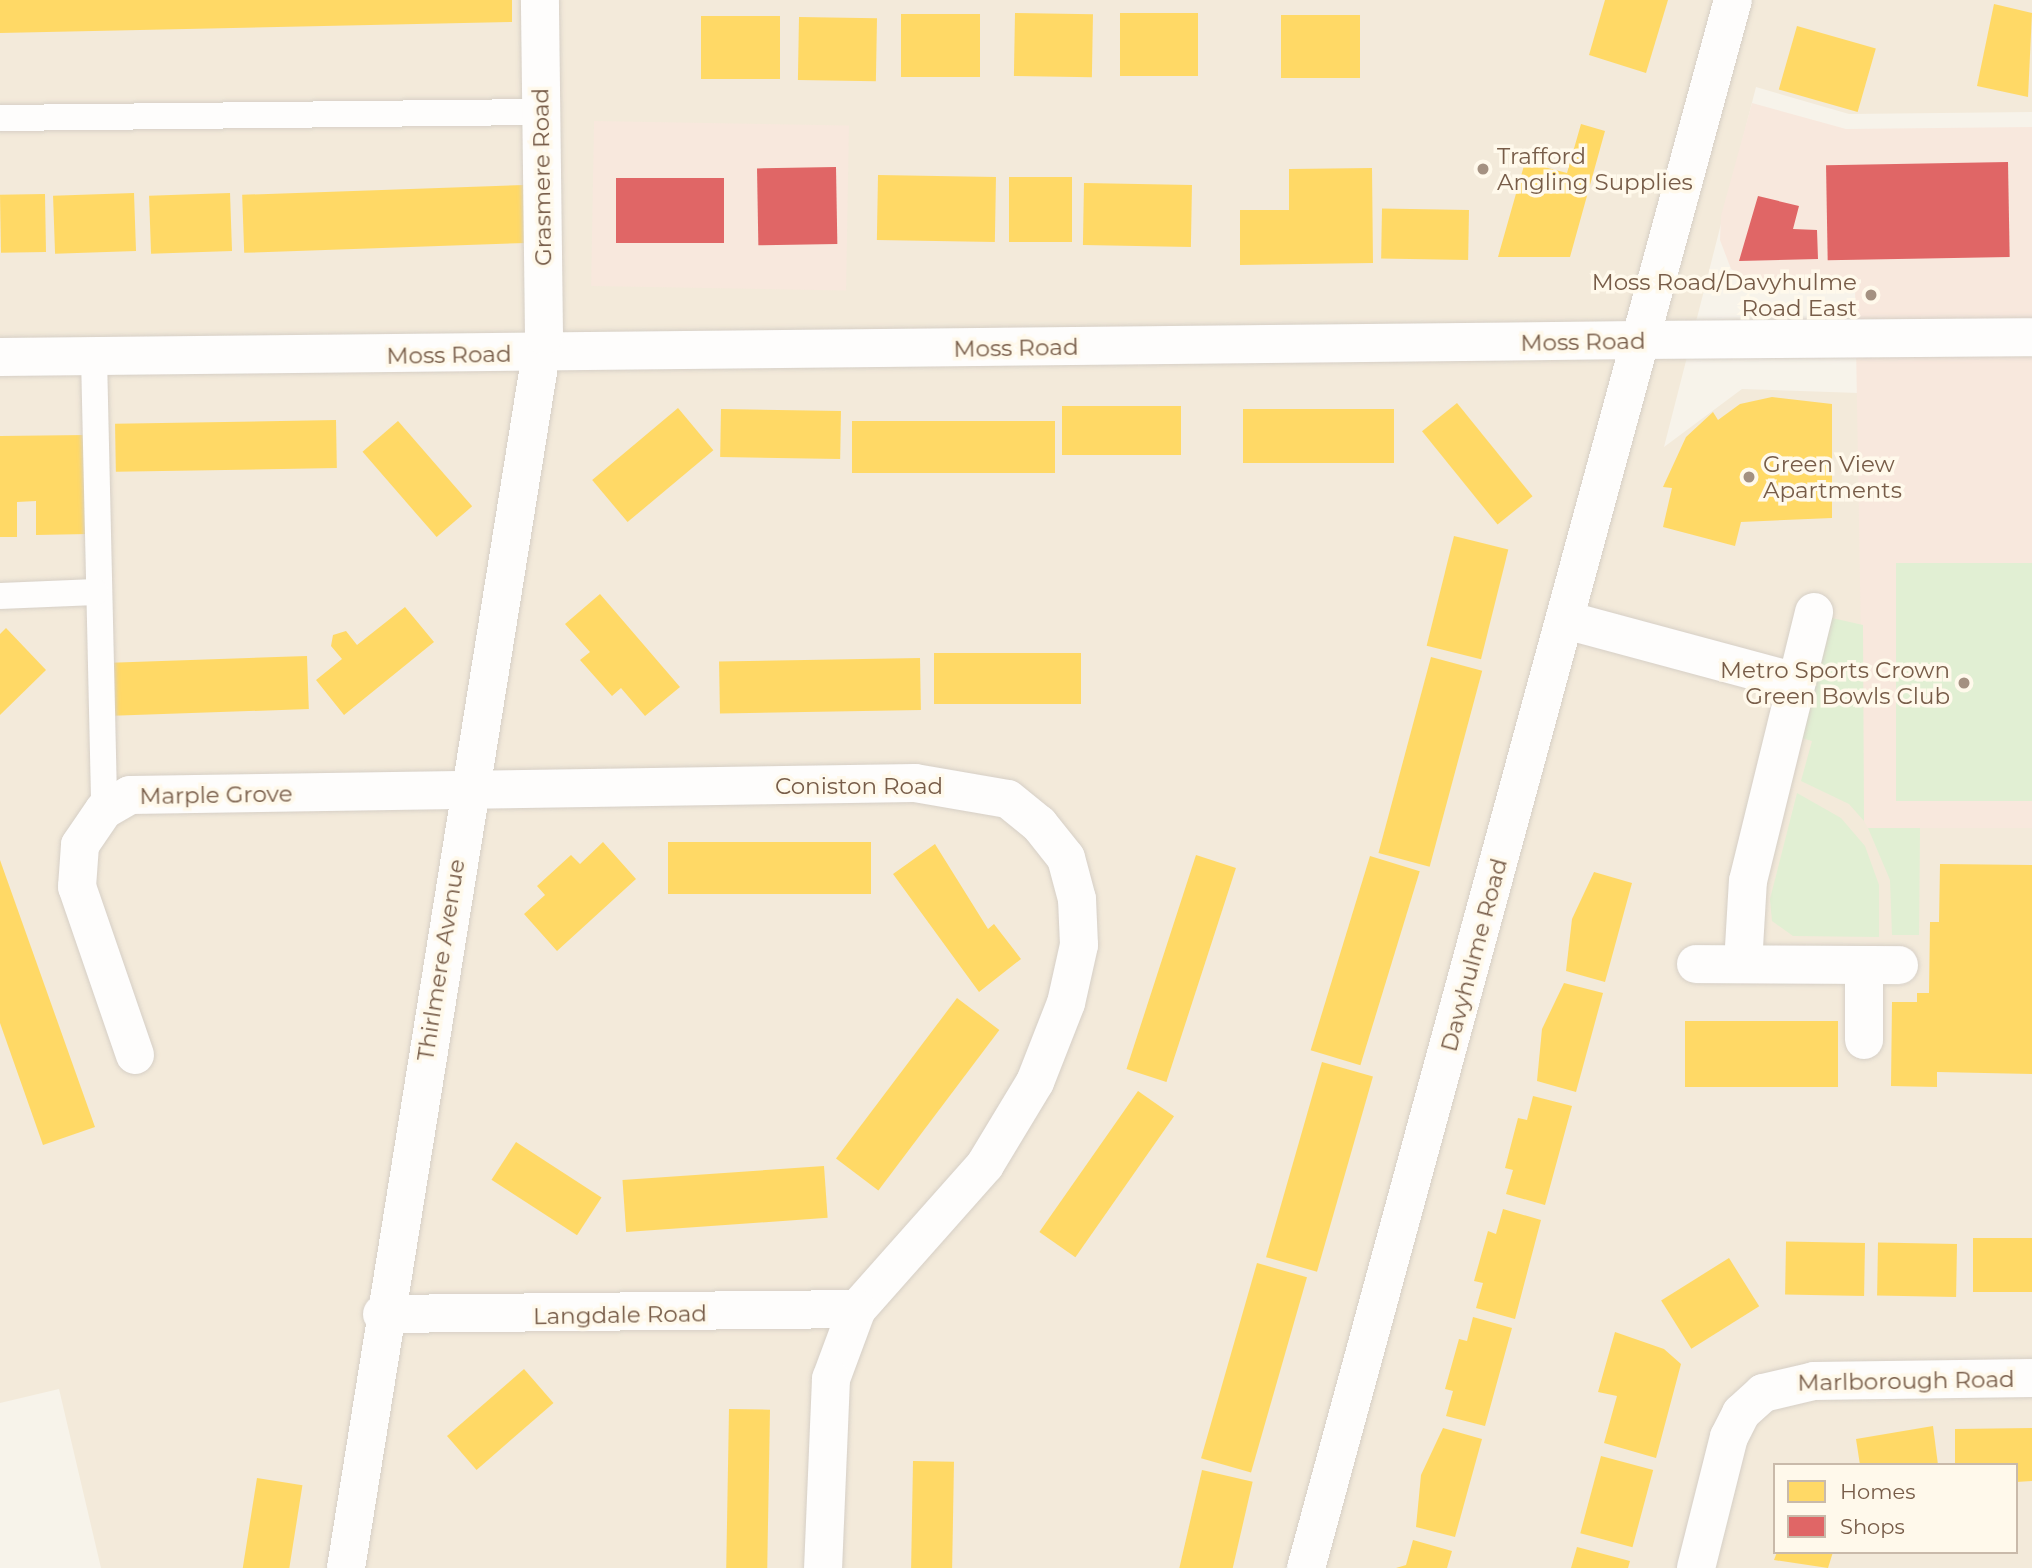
<!DOCTYPE html>
<style>
body{margin:0}
#map{position:relative;width:2032px;height:1568px;overflow:hidden;background:#f7f3ea;font-family:Montserrat,sans-serif}
div>[style]{position:absolute}
[style*='--x']{left:calc(var(--x)*1px);top:calc(var(--y)*1px);width:calc(var(--w)*1px);rotate:calc(var(--a)*1deg)}
.residential>*{inset:0;background:#f3eada}
.commercial>*{inset:0;background:#f8e8dd;transform-origin:0 0}
.green>*{inset:0;background:#e1efd3;transform-origin:0 0}
.homes>*{inset:0;background:#ffd966;transform-origin:0 0}
.shops>*{inset:0;background:#e06666;transform-origin:0 0}
.roads{filter:drop-shadow(0 0 2px #d6cfc6) drop-shadow(0 0 2px #d6cfc6)}
.service>*{height:26px;margin:-13px;padding:0 13px;transform-origin:13px;border-radius:13px;background:#fefdfc}
.minor>*{height:38px;margin:-19px;padding:0 19px;transform-origin:19px;border-radius:19px;background:#fefdfc}
.tertiary>*{height:38px;margin:-19px;padding:0 19px;transform-origin:19px;border-radius:19px;background:#fefdfc}
.dots>*{width:19px;height:19px;translate:-50% -50%;box-sizing:border-box;border:4px solid #fff9eb;border-radius:50%}
span{translate:-50% -50%;white-space:nowrap;text-align:center;line-height:1.15;-webkit-text-stroke:7px #fff9eb;paint-order:stroke}
.poi-label{font-size:23px;color:#775c48}
.left{translate:0 -50%;text-align:left}
.right{translate:-100% -50%;text-align:right}
.street-label{font-size:23px;color:#775c48}
.legend{position:absolute;left:1773px;top:1463px;width:245px;height:91px;box-sizing:border-box;background:#fff9eb;border:2px solid #c9baaa;margin:0;padding:9px 12px;list-style:none;font-size:21px;color:#775c48}
.legend li{display:flex;align-items:center;gap:14px;height:35px}
.legend b{width:35px;border:2px solid #c9baaa}
</style>
<div id="map">
<div class="residential">
<div style="clip-path:polygon(evenodd,0 0,2032px 0,2032px 112px,1849px 114px,1756px 87px,1664px 447px,1742px 389px,1859px 393px,1869px 828px,2032px 828px,2032px 1568px,101px 1568px,59px 1389px,0 1403px,0 0,1775px 1465px,2016px 1465px,2016px 1552px,1775px 1552px,1775px 1465px)"></div>
</div>
<div class="commercial">
<div style="clip-path:polygon(1752px 103px,1846px 129px,2032px 127px,2032px 828px,1868px 828px,1864px 821px,1855px 285px,1759px 285px,1731px 269px,1720px 240px,1721px 216px)"></div>
<div style="left:594px;top:121px;width:255px;height:165px;rotate:1deg"></div>
</div>
<div class="green">
<div style="left:2032px;top:563px;width:238px;height:136px;rotate:90deg"></div>
<div style="clip-path:polygon(1832px 618px,1863px 625px,1864px 821px,1849px 804px,1801px 781px,1812px 741px,1801px 738px)"></div>
<div style="clip-path:polygon(1797px 793px,1841px 818px,1865px 846px,1879px 885px,1879px 937px,1793px 936px,1772px 921px,1770px 899px)"></div>
<div style="clip-path:polygon(1868px 828px,1920px 828px,1919px 935px,1892px 935px,1890px 880px)"></div>
</div>
<div class="homes">
<div style="clip-path:polygon(0 0,512px 0,512px 22px,0 33px)"></div>
<div style="clip-path:polygon(1605px 0,1668px 0,1646px 73px,1589px 55px)"></div>
<div style="clip-path:polygon(1994px 4px,2032px 13px,2028px 97px,1977px 86px)"></div>
<div style="left:1015px;top:13px;width:78px;height:63px;rotate:1deg"></div>
<div style="left:1120px;top:13px;width:78px;height:63px"></div>
<div style="left:901px;top:14px;width:79px;height:63px"></div>
<div style="left:1281px;top:15px;width:79px;height:63px"></div>
<div style="left:701px;top:16px;width:79px;height:63px"></div>
<div style="left:799px;top:17px;width:78px;height:63px;rotate:1deg"></div>
<div style="left:1797px;top:26px;width:82px;height:66px;rotate:16deg"></div>
<div style="clip-path:polygon(1581px 124px,1605px 131px,1570px 257px,1498px 257px,1525px 162px,1567px 173px)"></div>
<div style="clip-path:polygon(1372px 168px,1373px 263px,1240px 265px,1240px 210px,1289px 210px,1289px 169px)"></div>
<div style="left:878px;top:175px;width:118px;height:65px;rotate:1deg"></div>
<div style="left:1009px;top:177px;width:63px;height:65px"></div>
<div style="left:1084px;top:183px;width:108px;height:62px;rotate:1deg"></div>
<div style="left:524px;top:185px;width:58px;height:282px;rotate:88deg"></div>
<div style="left:134px;top:193px;width:58px;height:81px;rotate:88deg"></div>
<div style="left:230px;top:193px;width:58px;height:81px;rotate:88deg"></div>
<div style="left:45px;top:194px;width:58px;height:45px;rotate:89deg"></div>
<div style="left:1469px;top:210px;width:50px;height:87px;rotate:91deg"></div>
<div style="clip-path:polygon(1772px 397px,1832px 404px,1832px 518px,1741px 522px,1735px 546px,1663px 527px,1672px 488px,1663px 487px,1686px 437px,1713px 412px,1718px 420px,1740px 404px)"></div>
<div style="left:1457px;top:403px;width:120px;height:45px;rotate:51deg"></div>
<div style="left:1062px;top:406px;width:119px;height:49px"></div>
<div style="left:678px;top:408px;width:55px;height:112px;rotate:50deg"></div>
<div style="left:721px;top:409px;width:120px;height:48px;rotate:1deg"></div>
<div style="left:1243px;top:409px;width:151px;height:54px"></div>
<div style="left:336px;top:420px;width:48px;height:221px;rotate:89deg"></div>
<div style="left:398px;top:421px;width:113px;height:47px;rotate:49deg"></div>
<div style="left:1055px;top:421px;width:52px;height:203px;rotate:90deg"></div>
<div style="clip-path:polygon(86px 435px,88px 534px,36px 535px,36px 501px,17px 502px,17px 537px,0 537px,0 436px)"></div>
<div style="left:1454px;top:536px;width:56px;height:113px;rotate:14deg"></div>
<div style="clip-path:polygon(600px 594px,680px 687px,645px 716px,621px 688px,612px 696px,580px 660px,590px 652px,565px 624px)"></div>
<div style="clip-path:polygon(405px 607px,434px 642px,344px 715px,316px 680px,342px 659px,331px 646px,333px 635px,346px 631px,357px 645px)"></div>
<div style="clip-path:polygon(6px 628px,46px 670px,0 715px,0 634px)"></div>
<div style="left:934px;top:653px;width:147px;height:51px"></div>
<div style="left:307px;top:656px;width:53px;height:196px;rotate:88deg"></div>
<div style="left:1431px;top:657px;width:53px;height:203px;rotate:15deg"></div>
<div style="left:920px;top:658px;width:52px;height:201px;rotate:89deg"></div>
<div style="clip-path:polygon(603px 842px,636px 879px,557px 951px,524px 914px,545px 895px,537px 886px,571px 855px,580px 864px)"></div>
<div style="left:871px;top:842px;width:52px;height:203px;rotate:90deg"></div>
<div style="clip-path:polygon(935px 844px,988px 929px,994px 924px,1021px 959px,979px 992px,893px 874px)"></div>
<div style="left:1196px;top:855px;width:42px;height:225px;rotate:18deg"></div>
<div style="left:1370px;top:856px;width:52px;height:203px;rotate:17deg"></div>
<div style="clip-path:polygon(0 860px,95px 1127px,43px 1145px,0 1023px)"></div>
<div style="clip-path:polygon(1940px 864px,2032px 865px,2032px 1074px,1937px 1072px,1937px 1087px,1891px 1086px,1892px 1002px,1917px 1002px,1917px 993px,1929px 993px,1930px 922px,1939px 922px)"></div>
<div style="clip-path:polygon(1594px 872px,1632px 883px,1605px 982px,1566px 971px,1572px 919px)"></div>
<div style="clip-path:polygon(1564px 983px,1603px 993px,1576px 1092px,1537px 1081px,1542px 1029px)"></div>
<div style="left:957px;top:998px;width:53px;height:201px;rotate:37deg"></div>
<div style="left:1685px;top:1021px;width:153px;height:66px"></div>
<div style="left:1322px;top:1062px;width:53px;height:203px;rotate:16deg"></div>
<div style="left:1138px;top:1091px;width:44px;height:172px;rotate:35deg"></div>
<div style="clip-path:polygon(1533px 1096px,1572px 1106px,1545px 1205px,1506px 1194px,1513px 1170px,1505px 1168px,1518px 1118px,1527px 1120px)"></div>
<div style="left:516px;top:1142px;width:102px;height:45px;rotate:33deg"></div>
<div style="left:824px;top:1166px;width:52px;height:202px;rotate:86deg"></div>
<div style="clip-path:polygon(1503px 1209px,1541px 1220px,1515px 1319px,1476px 1308px,1483px 1283px,1474px 1281px,1488px 1231px,1496px 1234px)"></div>
<div style="left:2032px;top:1238px;width:54px;height:59px;rotate:90deg"></div>
<div style="left:1865px;top:1243px;width:53px;height:79px;rotate:91deg"></div>
<div style="left:1957px;top:1244px;width:53px;height:79px;rotate:91deg"></div>
<div style="left:1729px;top:1258px;width:57px;height:80px;rotate:58deg"></div>
<div style="left:1257px;top:1263px;width:52px;height:203px;rotate:16deg"></div>
<div style="clip-path:polygon(1473px 1317px,1512px 1328px,1485px 1426px,1446px 1416px,1453px 1391px,1445px 1389px,1459px 1339px,1467px 1341px)"></div>
<div style="clip-path:polygon(1615px 1332px,1664px 1349px,1681px 1364px,1656px 1458px,1604px 1443px,1617px 1396px,1598px 1392px)"></div>
<div style="left:524px;top:1369px;width:45px;height:102px;rotate:49deg"></div>
<div style="left:729px;top:1409px;width:41px;height:159px;rotate:1deg"></div>
<div style="clip-path:polygon(1933px 1426px,1938px 1465px,1860px 1465px,1856px 1439px)"></div>
<div style="clip-path:polygon(1443px 1428px,1482px 1439px,1455px 1537px,1416px 1527px,1421px 1475px)"></div>
<div style="clip-path:polygon(2032px 1428px,2032px 1481px,2016px 1482px,2016px 1465px,1955px 1465px,1955px 1429px)"></div>
<div style="left:1601px;top:1456px;width:54px;height:80px;rotate:15deg"></div>
<div style="left:913px;top:1461px;width:41px;height:107px;rotate:1deg"></div>
<div style="left:1202px;top:1470px;width:52px;height:101px;rotate:13deg"></div>
<div style="left:257px;top:1478px;width:46px;height:91px;rotate:9deg"></div>
<div style="clip-path:polygon(1413px 1540px,1452px 1551px,1447px 1568px,1396px 1568px,1406px 1565px)"></div>
<div style="clip-path:polygon(1577px 1547px,1630px 1561px,1628px 1568px,1571px 1568px)"></div>
<div style="clip-path:polygon(1777px 1552px,1833px 1552px,1828px 1568px,1774px 1560px)"></div>
</div>
<div class="shops">
<div style="left:2008px;top:162px;width:95px;height:182px;rotate:89deg"></div>
<div style="left:836px;top:167px;width:77px;height:79px;rotate:89deg"></div>
<div style="left:724px;top:178px;width:65px;height:108px;rotate:90deg"></div>
<div style="clip-path:polygon(1758px 196px,1799px 206px,1793px 229px,1817px 230px,1818px 259px,1739px 261px)"></div>
</div>
<div class="roads">
<div class="service">
<div style="--x:0;--y:118;--w:541;--a:-0.64"></div>
<div style="--x:94;--y:357;--w:453;--a:88.7"></div>
<div style="--x:0;--y:596;--w:95;--a:-2.4"></div>
</div>
<div class="minor">
<div style="--x:0;--y:357;--w:1639;--a:-0.59"></div>
<div style="--x:1566;--y:620;--w:237;--a:15.1"></div>
<div style="--x:1696;--y:964;--w:203;--a:0.3"></div>
<div style="--x:1743;--y:964;--w:83;--a:-86.6"></div>
<div style="--x:1748;--y:881;--w:277;--a:-76.2"></div>
<div style="--x:1864;--y:965;--w:75;--a:90"></div>
<div style="--x:135;--y:1055;--w:178;--a:-109"></div>
<div style="--x:77;--y:887;--w:42;--a:-85.9"></div>
<div style="--x:80;--y:845;--w:42;--a:-55.6"></div>
<div style="--x:104;--y:810;--w:30;--a:-30"></div>
<div style="--x:130;--y:795;--w:785;--a:-0.88"></div>
<div style="--x:915;--y:783;--w:94;--a:9.8"></div>
<div style="--x:1008;--y:799;--w:40;--a:39"></div>
<div style="--x:1039;--y:824;--w:43;--a:51.5"></div>
<div style="--x:1066;--y:858;--w:42;--a:75"></div>
<div style="--x:1077;--y:899;--w:46;--a:87.5"></div>
<div style="--x:1079;--y:945;--w:59;--a:102.6"></div>
<div style="--x:1066;--y:1003;--w:85;--a:111.4"></div>
<div style="--x:1035;--y:1082;--w:97;--a:121.1"></div>
<div style="--x:985;--y:1165;--w:193;--a:131.6"></div>
<div style="--x:857;--y:1309;--w:75;--a:110.4"></div>
<div style="--x:831;--y:1379;--w:189;--a:92.4"></div>
<div style="--x:382;--y:1314;--w:475;--a:-0.6"></div>
<div style="--x:346;--y:1568;--w:1249;--a:-80.88"></div>
<div style="--x:544;--y:335;--w:335;--a:-90.7"></div>
<div style="--x:1696;--y:1568;--w:135;--a:-75.9"></div>
<div style="--x:1729;--y:1437;--w:27;--a:-63"></div>
<div style="--x:1741;--y:1413;--w:30;--a:-42"></div>
<div style="--x:1763;--y:1393;--w:52;--a:-13.2"></div>
<div style="--x:1814;--y:1381;--w:218;--a:-0.8"></div>
</div>
<div class="tertiary">
<div style="--x:1639;--y:340;--w:393;--a:-0.4"></div>
<div style="--x:1306;--y:1568;--w:1625;--a:-74.77"></div>
</div>
</div>
<div class="dots">
<div style="left:1483px;top:169px;background:#a49181"></div>
<div style="left:1871px;top:295px;background:#a49181"></div>
<div style="left:1749px;top:477px;background:#a49181"></div>
<div style="left:1964px;top:683px;background:#a49181"></div>
</div>
<div class="poi-label">
<span class="left" style="left:1497px;top:169px">Trafford<br>Angling Supplies</span>
<span class="right" style="left:1857px;top:295px">Moss Road/Davyhulme<br>Road East</span>
<span class="left" style="left:1763px;top:477px">Green View<br>Apartments</span>
<span class="right" style="left:1950px;top:683px">Metro Sports Crown<br>Green Bowls Club</span>
</div>
<div class="street-label">
<span style="left:542px;top:177px;rotate:-91deg">Grasmere Road</span>
<span style="left:1583px;top:342px;rotate:-1deg">Moss Road</span>
<span style="left:1016px;top:348px;rotate:-1deg">Moss Road</span>
<span style="left:449px;top:355px;rotate:-1deg">Moss Road</span>
<span style="left:859px;top:786px">Coniston Road</span>
<span style="left:216px;top:795px;rotate:-1deg">Marple Grove</span>
<span style="left:1474px;top:955px;rotate:-75deg">Davyhulme Road</span>
<span style="left:441px;top:960px;rotate:-81deg">Thirlmere Avenue</span>
<span style="left:620px;top:1315px;rotate:-1deg">Langdale Road</span>
<span style="left:1906px;top:1381px;rotate:-1deg">Marlborough Road</span>
</div>
<ul class="legend">
<li><b style="height:19px;background:#ffd966"></b>Homes</li>
<li><b style="height:19px;background:#e06666"></b>Shops</li>
</ul>
</div>
